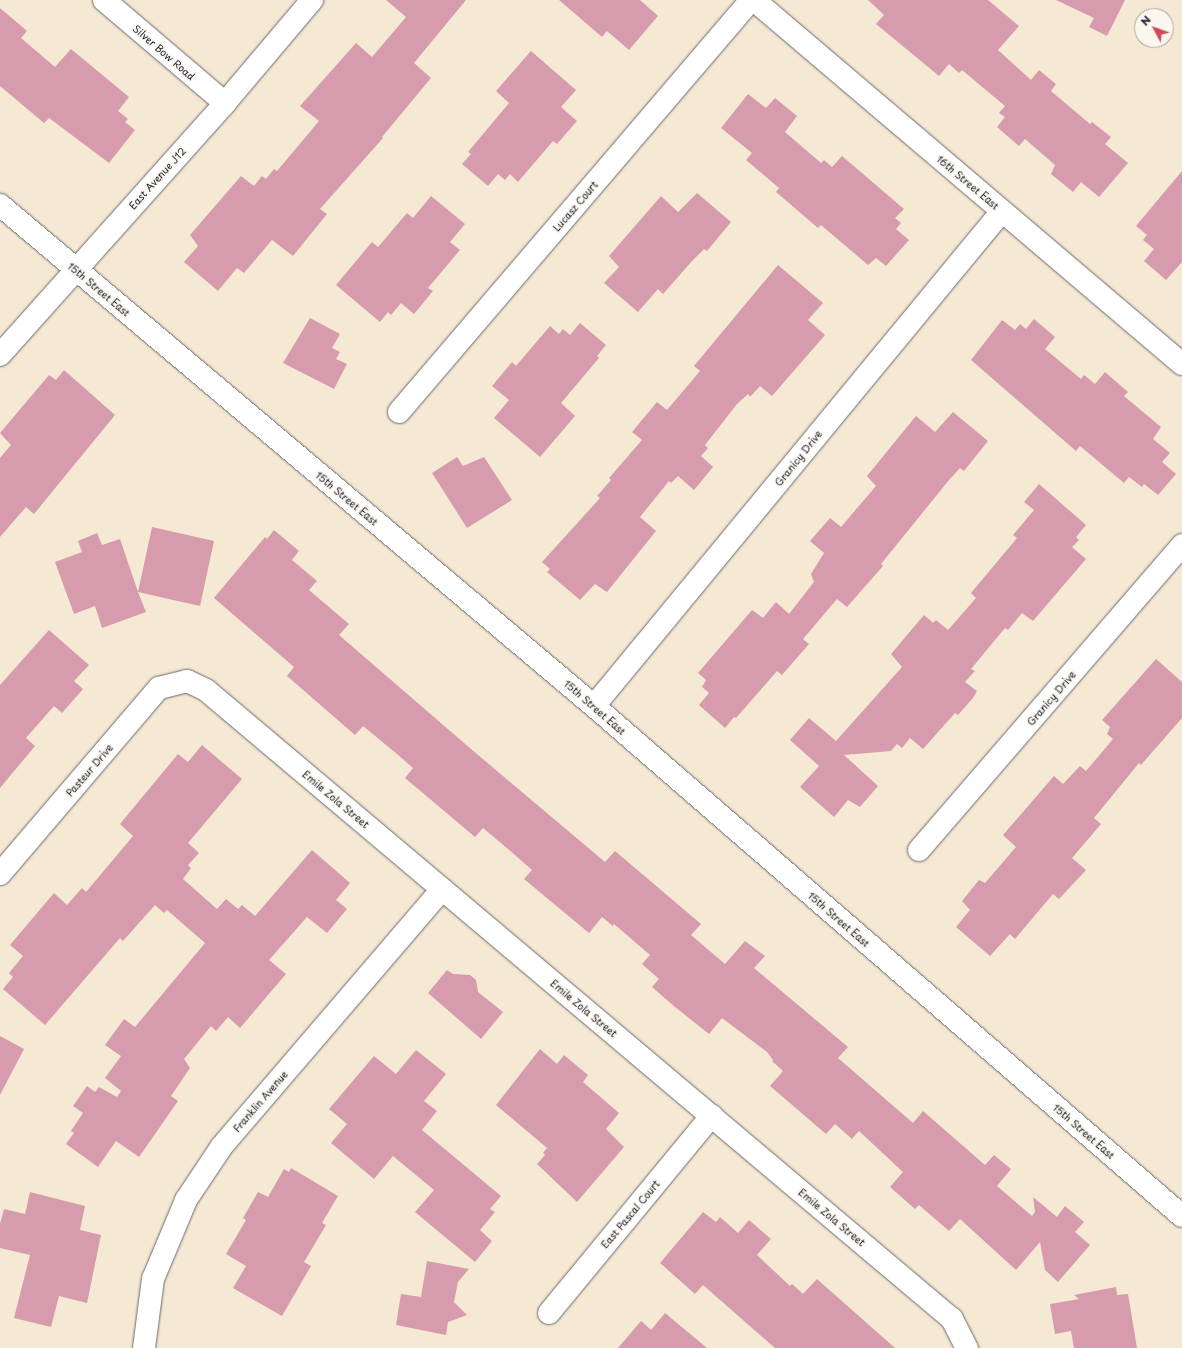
<!DOCTYPE html>
<style>
body{margin:0}
#map{position:relative;width:1182px;height:1348px;overflow:hidden;background:#f5e9d3;font-family:"Playpen Sans",sans-serif}
div>[style]{position:absolute}
[style*='--x']{left:calc(var(--x)*1px);top:calc(var(--y)*1px);width:calc(var(--w)*1px);rotate:calc(var(--a)*1deg)}
.building>*{inset:0;background:#d79bae}
.roads{filter:drop-shadow(0 0 1px #6c6870) drop-shadow(0 0 1px #6c6870)}
.street>*{height:22px;margin:-11px;padding:0 11px;transform-origin:11px;border-radius:11px;background:#fff}
.secondary>*{height:22px;margin:-11px;padding:0 11px;transform-origin:11px;border-radius:11px;background:#fff}
span{translate:-50% -50%;white-space:nowrap;text-align:center;line-height:1.15;-webkit-text-stroke:3.5px #fbf7ec;paint-order:stroke}
.street-label{font-size:10px;color:#22223b}
.north{position:absolute;left:1134px;top:8px;width:40px;height:40px;box-sizing:border-box;background:#fbf7ec;border:1px solid #a4a2a5;border-radius:50%;rotate:311deg;font-size:11px;font-weight:700;line-height:16px;text-align:center;color:#22223b}
.north::after{content:'';display:block;margin:auto;width:14px;height:18px;background:#d1495b;clip-path:polygon(50% 0,100% 100%,50% 72%,0 100%)}
</style>
<div id="map">
<div class="building">
<div style="clip-path:polygon(386px 0,466px 0,414px 63px,431px 78px,382px 137px,383px 138px,320px 209px,327px 214px,293px 256px,272px 240px,244px 273px,237px 268px,218px 291px,184px 262px,198px 246px,190px 235px,241px 176px,254px 186px,262px 176px,266px 179px,274px 169px,277px 171px,319px 121px,300px 106px,356px 43px,372px 57px,406px 17px)"></div>
<div style="clip-path:polygon(559px 0,640px 0,658px 16px,629px 50px,607px 31px,602px 37px)"></div>
<div style="clip-path:polygon(868px 0,988px 0,1019px 26px,998px 50px,1031px 80px,1039px 70px,1056px 84px,1051px 91px,1090px 124px,1092px 122px,1111px 137px,1105px 144px,1128px 163px,1099px 197px,1081px 182px,1073px 192px,1051px 174px,1055px 165px,1025px 139px,1019px 146px,997px 127px,1005px 117px,999px 113px,1005px 106px,962px 70px,959px 73px,949px 64px,939px 76px,876px 24px,884px 15px)"></div>
<div style="clip-path:polygon(1056px 0,1125px 0,1107px 36px,1089px 27px,1094px 18px)"></div>
<div style="clip-path:polygon(0 8px,27px 31px,21px 38px,55px 67px,71px 49px,129px 97px,118px 111px,128px 119px,125px 122px,135px 130px,109px 163px,49px 118px,44px 123px,0 86px)"></div>
<div style="clip-path:polygon(531px 51px,576px 90px,561px 107px,577px 121px,557px 144px,553px 141px,518px 182px,510px 174px,505px 180px,498px 174px,488px 186px,462px 164px,471px 154px,468px 152px,509px 103px,496px 91px)"></div>
<div style="clip-path:polygon(748px 94px,766px 108px,775px 98px,797px 116px,785px 132px,821px 163px,824px 160px,832px 167px,842px 156px,904px 209px,895px 218px,901px 223px,896px 229px,909px 240px,886px 266px,876px 258px,868px 265px,821px 225px,818px 228px,776px 192px,779px 188px,746px 160px,752px 153px,721px 128px)"></div>
<div style="clip-path:polygon(1182px 171px,1182px 262px,1166px 280px,1144px 261px,1154px 249px,1143px 240px,1147px 235px,1136px 226px)"></div>
<div style="clip-path:polygon(697px 193px,731px 222px,707px 251px,704px 249px,692px 261px,663px 294px,658px 289px,638px 312px,604px 283px,619px 267px,609px 256px,661px 196px,678px 212px)"></div>
<div style="clip-path:polygon(431px 196px,465px 224px,450px 242px,460px 250px,428px 288px,433px 291px,414px 314px,401px 303px,391px 315px,388px 312px,380px 322px,336px 285px,372px 242px,378px 247px,407px 213px,413px 218px)"></div>
<div style="clip-path:polygon(778px 265px,823px 303px,808px 320px,825px 335px,772px 396px,760px 386px,750px 397px,748px 394px,737px 404px,705px 445px,708px 448px,701px 456px,713px 467px,694px 490px,678px 476px,671px 483px,669px 481px,640px 517px,656px 531px,607px 592px,595px 584px,580px 600px,547px 572px,550px 569px,542px 562px,600px 498px,597px 496px,611px 480px,609px 478px,642px 440px,632px 432px,657px 402px,667px 410px,700px 371px,694px 366px)"></div>
<div style="clip-path:polygon(310px 318px,340px 334px,332px 348px,340px 352px,336px 359px,347px 364px,334px 389px,283px 363px)"></div>
<div style="clip-path:polygon(1034px 319px,1055px 337px,1045px 349px,1081px 379px,1084px 375px,1095px 384px,1105px 372px,1128px 392px,1124px 396px,1161px 427px,1153px 439px,1170px 453px,1162px 462px,1176px 474px,1158px 495px,1144px 484px,1142px 487px,1129px 477px,1124px 483px,1080px 446px,1076px 451px,971px 360px,1002px 320px,1015px 330px,1020px 324px,1026px 329px)"></div>
<div style="clip-path:polygon(580px 323px,606px 345px,597px 356px,599px 358px,561px 403px,575px 416px,540px 457px,494px 418px,509px 400px,492px 386px,512px 362px,516px 366px,550px 326px,559px 334px,563px 329px,570px 335px)"></div>
<div style="clip-path:polygon(64px 370px,115px 415px,34px 514px,26px 507px,0 537px,0 458px,11px 445px,0 433px,49px 375px,56px 380px)"></div>
<div style="clip-path:polygon(953px 412px,988px 441px,964px 471px,960px 468px,949px 480px,881px 564px,883px 566px,847px 607px,837px 599px,803px 639px,809px 644px,782px 675px,777px 671px,736px 718px,734px 717px,725px 728px,699px 705px,709px 693px,702px 687px,706px 680px,698px 673px,752px 610px,763px 618px,776px 602px,789px 614px,814px 582px,811px 574px,824px 553px,810px 541px,830px 518px,841px 527px,876px 486px,867px 476px,916px 416px,935px 432px)"></div>
<div style="clip-path:polygon(457px 457px,463px 466px,484px 457px,512px 500px,467px 528px,432px 473px)"></div>
<div style="clip-path:polygon(1039px 484px,1086px 525px,1076px 537px,1079px 540px,1072px 547px,1086px 559px,1033px 621px,1022px 613px,1008px 630px,1005px 628px,971px 669px,975px 671px,965px 682px,977px 691px,973px 698px,958px 715px,955px 713px,923px 749px,910px 738px,902px 748px,897px 744px,891px 751px,844px 755px,878px 786px,860px 807px,848px 800px,834px 817px,800px 787px,819px 766px,790px 740px,809px 718px,836px 741px,902px 667px,891px 654px,924px 615px,933px 623px,936px 620px,948px 630px,976px 598px,971px 593px,1017px 538px,1013px 535px,1034px 510px,1024px 502px)"></div>
<div style="clip-path:polygon(152px 527px,214px 541px,200px 606px,138px 592px,146px 612px,102px 628px,95px 606px,74px 614px,55px 562px,82px 552px,78px 541px,97px 533px,102px 545px,120px 539px,138px 592px)"></div>
<div style="clip-path:polygon(274px 530px,299px 551px,292px 560px,317px 581px,309px 590px,349px 624px,339px 635px,471px 749px,605px 862px,615px 851px,701px 924px,691px 935px,725px 964px,745px 941px,765px 956px,754px 968px,848px 1047px,838px 1058px,913px 1123px,923px 1111px,985px 1165px,994px 1155px,1011px 1169px,997px 1186px,1032px 1216px,1035px 1212px,1033px 1197px,1057px 1217px,1065px 1206px,1084px 1222px,1075px 1232px,1090px 1245px,1058px 1282px,1045px 1270px,1040px 1242px,1016px 1270px,960px 1219px,949px 1231px,919px 1205px,915px 1209px,890px 1187px,903px 1172px,859px 1131px,852px 1139px,835px 1124px,826px 1134px,770px 1086px,783px 1071px,772px 1061px,773px 1060px,767px 1052px,722px 1018px,709px 1034px,675px 1007px,652px 987px,659px 979px,642px 964px,650px 955px,614px 924px,613px 926px,602px 917px,589px 933px,524px 879px,532px 870px,515px 855px,483px 828px,475px 837px,405px 778px,413px 768px,397px 754px,363px 726px,355px 735px,287px 676px,294px 667px,214px 598px,265px 537px,267px 539px)"></div>
<div style="clip-path:polygon(49px 630px,89px 665px,74px 681px,83px 689px,62px 713px,54px 706px,26px 738px,35px 746px,0 788px,0 685px)"></div>
<div style="clip-path:polygon(1156px 659px,1182px 682px,1182px 718px,1141px 765px,1139px 763px,1094px 818px,1101px 824px,1072px 858px,1086px 870px,1059px 899px,1053px 894px,1015px 939px,1010px 934px,990px 956px,956px 927px,970px 910px,962px 901px,979px 880px,985px 883px,1016px 847px,1003px 835px,1054px 776px,1063px 784px,1080px 766px,1086px 771px,1113px 739px,1107px 734px,1110px 727px,1102px 720px)"></div>
<div style="clip-path:polygon(202px 745px,242px 779px,188px 843px,199px 853px,188px 865px,191px 868px,183px 879px,217px 909px,226px 899px,238px 909px,242px 905px,255px 916px,312px 850px,350px 883px,336px 900px,347px 909px,327px 933px,307px 917px,269px 960px,286px 974px,240px 1028px,228px 1017px,216px 1031px,211px 1026px,184px 1059px,190px 1068px,171px 1096px,178px 1101px,139px 1157px,116px 1141px,98px 1167px,66px 1144px,74px 1133px,71px 1131px,83px 1113px,73px 1106px,87px 1086px,95px 1092px,99px 1087px,117px 1097px,121px 1091px,105px 1078px,121px 1056px,105px 1045px,124px 1019px,135px 1027px,205px 943px,167px 910px,164px 913px,155px 905px,123px 941px,120px 938px,45px 1025px,3px 989px,13px 977px,9px 973px,23px 956px,10px 945px,54px 893px,67px 905px,82px 888px,86px 892px,133px 836px,120px 824px,178px 754px,188px 762px)"></div>
<div style="clip-path:polygon(447px 970px,453px 974px,470px 975px,476px 980px,478px 992px,503px 1012px,481px 1039px,428px 993px)"></div>
<div style="clip-path:polygon(0 1036px,24px 1049px,0 1095px)"></div>
<div style="clip-path:polygon(540px 1049px,557px 1064px,564px 1055px,588px 1075px,583px 1082px,619px 1113px,606px 1129px,624px 1147px,577px 1202px,537px 1164px,545px 1155px,543px 1153px,547px 1148px,496px 1105px)"></div>
<div style="clip-path:polygon(416px 1050px,446px 1074px,424px 1101px,437px 1111px,422px 1130px,501px 1196px,490px 1209px,495px 1212px,480px 1230px,492px 1241px,475px 1262px,415px 1212px,434px 1190px,393px 1156px,374px 1179px,331px 1143px,347px 1124px,329px 1109px,374px 1056px,396px 1074px)"></div>
<div style="clip-path:polygon(291px 1168px,338px 1196px,322px 1223px,326px 1225px,304px 1262px,311px 1266px,282px 1316px,233px 1288px,246px 1266px,226px 1254px,246px 1220px,243px 1218px,258px 1192px,268px 1197px,284px 1169px,289px 1172px)"></div>
<div style="clip-path:polygon(30px 1192px,85px 1206px,80px 1230px,101px 1235px,87px 1303px,59px 1296px,51px 1327px,14px 1318px,30px 1255px,0 1248px,0 1224px,4px 1209px,25px 1214px)"></div>
<div style="clip-path:polygon(703px 1212px,716px 1222px,720px 1217px,738px 1233px,749px 1220px,771px 1239px,757px 1255px,790px 1286px,792px 1284px,803px 1294px,817px 1279px,895px 1348px,775px 1348px,703px 1285px,695px 1294px,660px 1263px)"></div>
<div style="clip-path:polygon(427px 1261px,469px 1269px,458px 1282px,454px 1302px,467px 1315px,448px 1322px,446px 1335px,396px 1325px,401px 1294px,421px 1297px)"></div>
<div style="clip-path:polygon(1116px 1287px,1117px 1295px,1128px 1294px,1137px 1348px,1074px 1348px,1071px 1331px,1055px 1334px,1050px 1304px,1079px 1299px,1074px 1295px)"></div>
<div style="clip-path:polygon(665px 1313px,707px 1348px,618px 1348px,641px 1321px,651px 1330px)"></div>
</div>
<div class="roads">
<div class="street">
<div style="--x:104;--y:0;--w:159;--a:40.4"></div>
<div style="--x:754;--y:0;--w:562;--a:40.38"></div>
<div style="--x:0;--y:355;--w:338;--a:-48.2"></div>
<div style="--x:225;--y:103;--w:135;--a:-49.8"></div>
<div style="--x:399;--y:412;--w:542;--a:-49.49"></div>
<div style="--x:594;--y:706;--w:641;--a:-50.5"></div>
<div style="--x:919;--y:850;--w:403;--a:-49.2"></div>
<div style="--x:0;--y:874;--w:245;--a:-49.5"></div>
<div style="--x:159;--y:688;--w:29;--a:-14"></div>
<div style="--x:187;--y:681;--w:21;--a:25"></div>
<div style="--x:206;--y:690;--w:976;--a:40.14"></div>
<div style="--x:952;--y:1319;--w:33;--a:63"></div>
<div style="--x:549;--y:1313;--w:256;--a:-50.5"></div>
<div style="--x:144;--y:1348;--w:70;--a:-82.6"></div>
<div style="--x:153;--y:1279;--w:86;--a:-67.3"></div>
<div style="--x:186;--y:1200;--w:65;--a:-56.3"></div>
<div style="--x:222;--y:1146;--w:338;--a:-49.4"></div>
</div>
<div class="secondary">
<div style="--x:0;--y:205;--w:777;--a:40.15"></div>
<div style="--x:594;--y:706;--w:778;--a:40.94"></div>
</div>
</div>
<div class="street-label">
<span style="left:164px;top:52px;rotate:41deg">Silver Bow Road</span>
<span style="left:157px;top:178px;rotate:-48deg">East Avenue J12</span>
<span style="left:968px;top:182px;rotate:40deg">16th Street East</span>
<span style="left:575px;top:206px;rotate:-49deg">Lucasz Court</span>
<span style="left:99px;top:289px;rotate:40deg">15th Street East</span>
<span style="left:798px;top:458px;rotate:-51deg">Granicy Drive</span>
<span style="left:347px;top:498px;rotate:40deg">15th Street East</span>
<span style="left:1051px;top:698px;rotate:-49deg">Granicy Drive</span>
<span style="left:595px;top:707px;rotate:41deg">15th Street East</span>
<span style="left:89px;top:770px;rotate:-49deg">Pasteur Drive</span>
<span style="left:336px;top:799px;rotate:40deg">Emile Zola Street</span>
<span style="left:839px;top:919px;rotate:41deg">15th Street East</span>
<span style="left:584px;top:1008px;rotate:40deg">Emile Zola Street</span>
<span style="left:260px;top:1101px;rotate:-49deg">Franklin Avenue</span>
<span style="left:1084px;top:1131px;rotate:41deg">15th Street East</span>
<span style="left:630px;top:1214px;rotate:-50deg">East Pascal Court</span>
<span style="left:832px;top:1217px;rotate:40deg">Emile Zola Street</span>
</div>
<div class="north">N</div>
</div>
